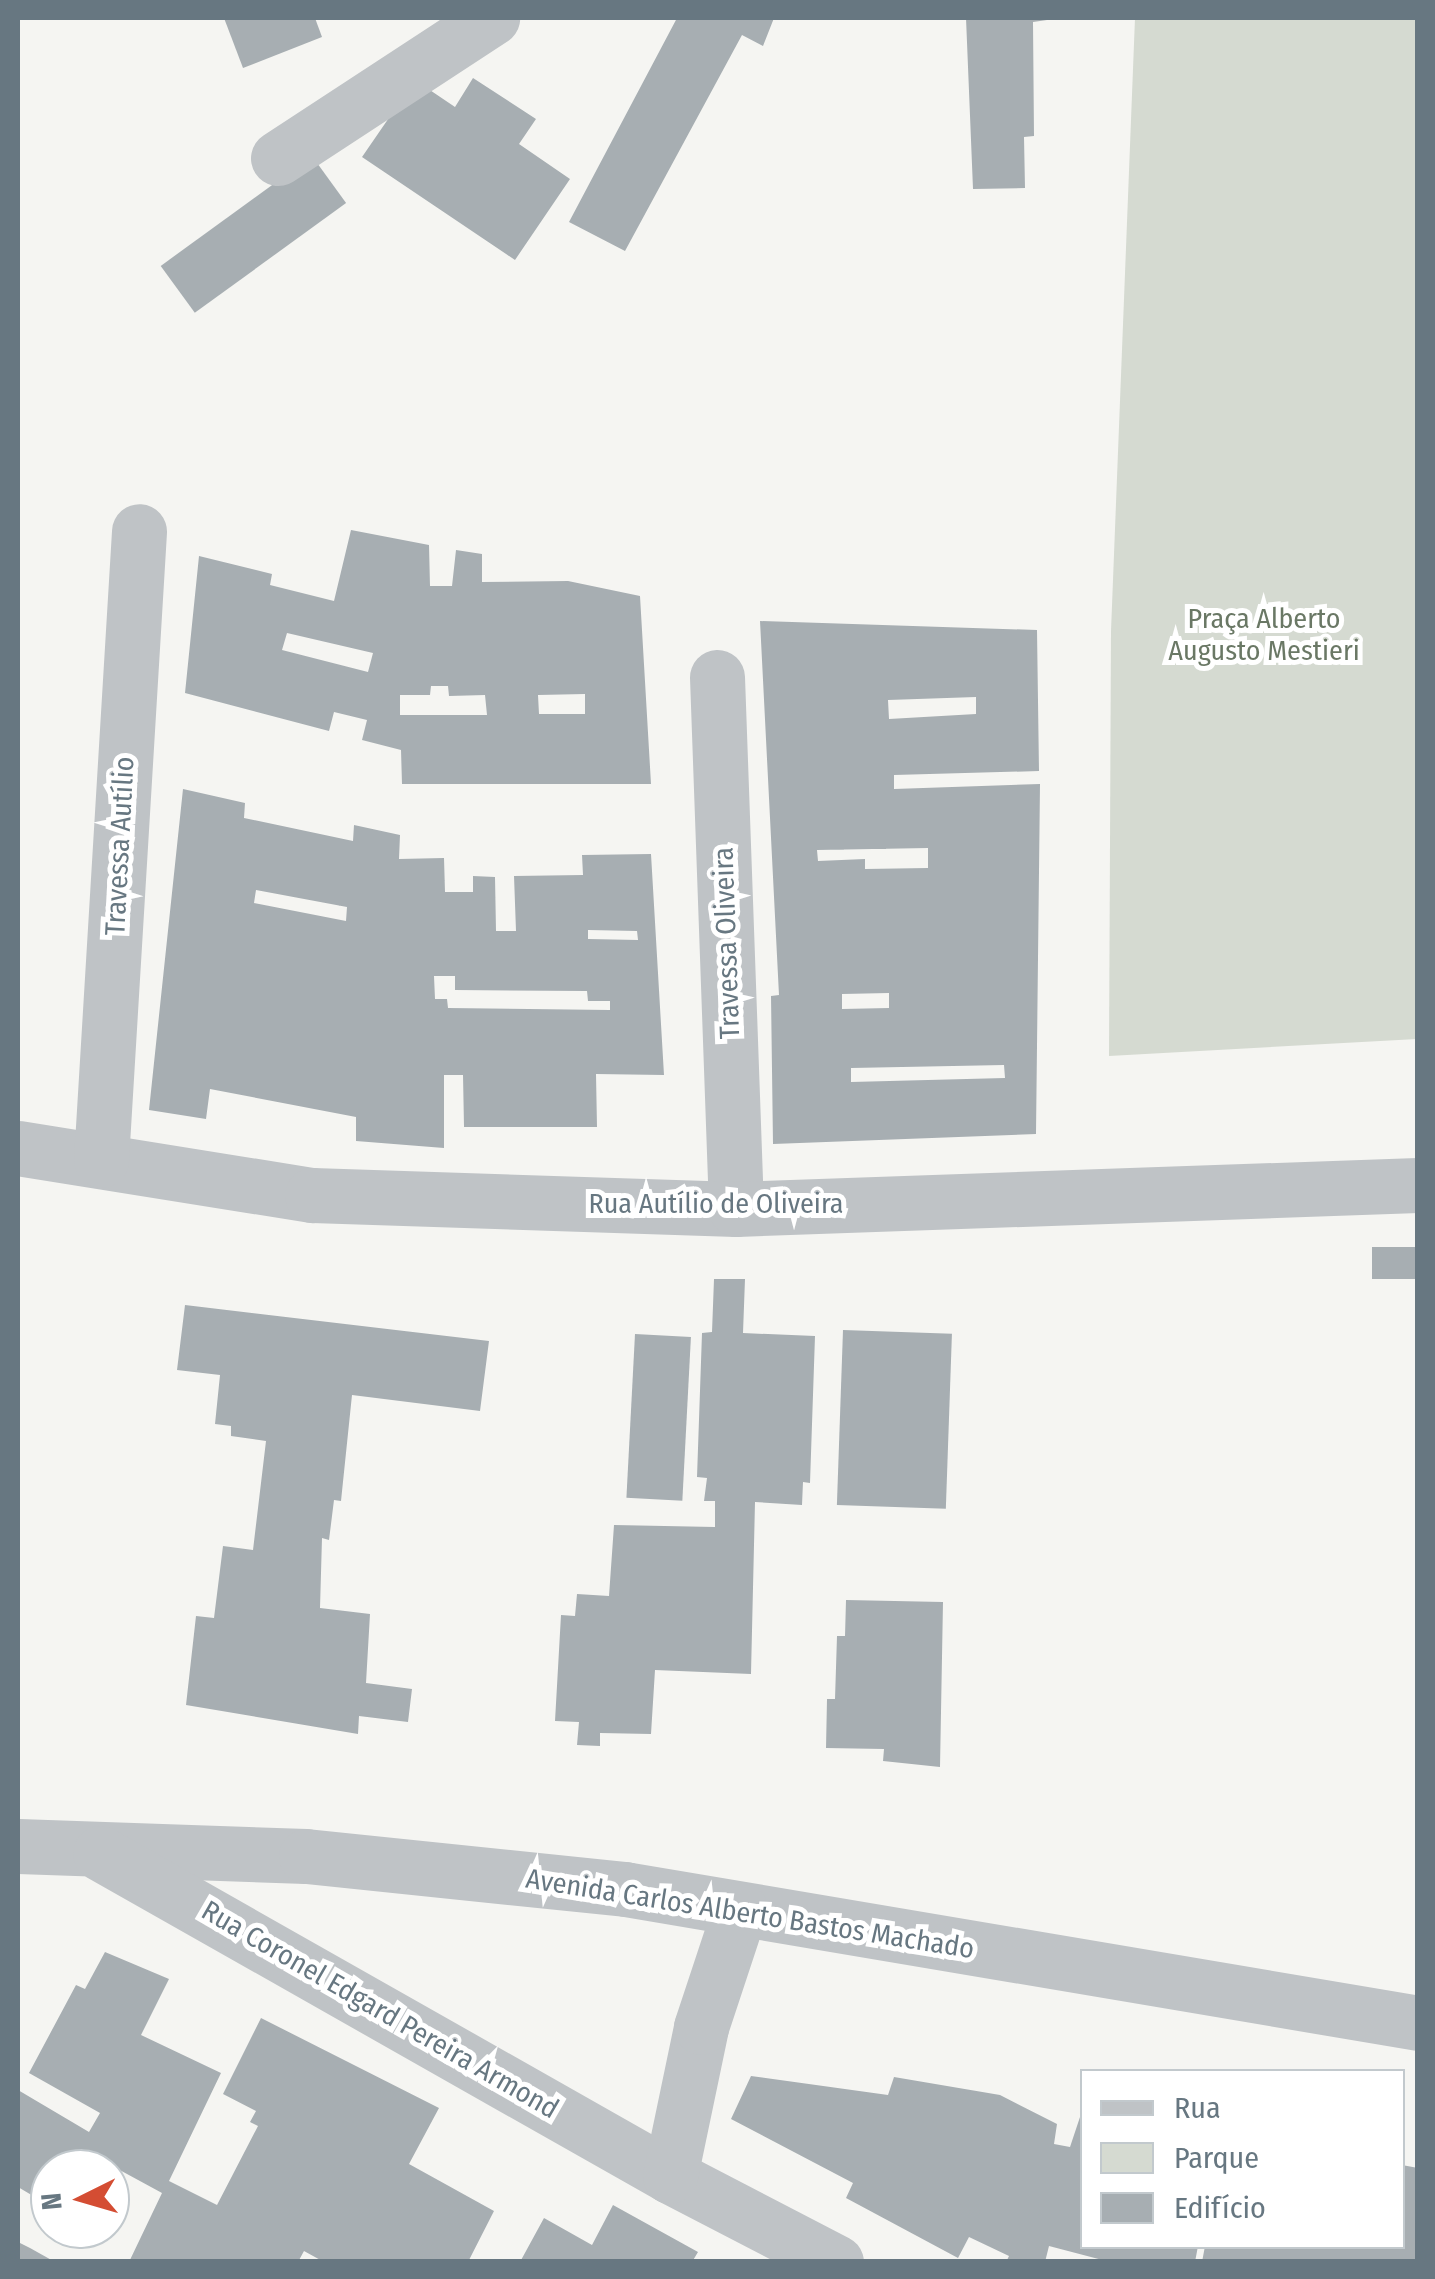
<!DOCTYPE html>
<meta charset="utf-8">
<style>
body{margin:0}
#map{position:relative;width:1435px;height:2279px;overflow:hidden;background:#f5f5f2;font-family:"Fira Sans Condensed",sans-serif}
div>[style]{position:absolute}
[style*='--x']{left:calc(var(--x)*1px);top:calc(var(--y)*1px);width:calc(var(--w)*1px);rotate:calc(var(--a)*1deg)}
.green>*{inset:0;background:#d5dad1}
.building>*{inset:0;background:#a7aeb2;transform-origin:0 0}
.minor>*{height:55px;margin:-27.5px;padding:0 27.5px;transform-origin:27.5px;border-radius:27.5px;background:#bfc3c6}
span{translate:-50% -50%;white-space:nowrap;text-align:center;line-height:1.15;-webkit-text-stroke:10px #fff;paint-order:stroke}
.park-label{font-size:28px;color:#6a7865}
.street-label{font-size:28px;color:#677781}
.frame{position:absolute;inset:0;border:20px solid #677781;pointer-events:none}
.legend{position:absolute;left:1080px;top:2069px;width:325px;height:180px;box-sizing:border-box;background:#fff;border:2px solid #c2c9cd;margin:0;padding:12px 18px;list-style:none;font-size:30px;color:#677781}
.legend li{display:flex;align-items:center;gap:20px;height:50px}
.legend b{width:50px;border:2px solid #c2c9cd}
.north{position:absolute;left:30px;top:2149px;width:100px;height:100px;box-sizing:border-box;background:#fff;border:2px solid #c2c9cd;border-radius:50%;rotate:265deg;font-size:28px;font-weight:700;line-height:40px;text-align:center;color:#677781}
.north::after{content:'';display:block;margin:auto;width:35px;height:45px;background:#d44d33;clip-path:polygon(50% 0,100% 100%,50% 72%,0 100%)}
</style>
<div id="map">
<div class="green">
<div style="clip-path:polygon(1135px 18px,1417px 18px,1417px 1039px,1109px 1056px,1111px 631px)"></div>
</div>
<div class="building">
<div style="clip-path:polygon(224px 18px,315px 18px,322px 37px,243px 68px)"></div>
<div style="clip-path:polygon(677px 18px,774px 18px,763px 46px,742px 35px,625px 251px,569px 222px)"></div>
<div style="clip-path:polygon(966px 18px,1061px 18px,1033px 22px,1034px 136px,1024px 137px,1025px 188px,973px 189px)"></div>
<div style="clip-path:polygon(473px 78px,536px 119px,519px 144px,570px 179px,515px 260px,362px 157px,415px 80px,455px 107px)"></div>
<div style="left:312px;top:156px;width:58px;height:187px;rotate:54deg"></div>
<div style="clip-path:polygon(evenodd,351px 530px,429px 545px,430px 586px,452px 586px,456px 550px,482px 554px,482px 582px,568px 581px,640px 596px,651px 784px,402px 784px,401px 750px,362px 740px,367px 720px,334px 712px,329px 731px,185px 693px,199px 556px,272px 574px,270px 585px,334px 601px,351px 530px,287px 633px,373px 653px,368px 672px,282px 650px,287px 633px,351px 530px,431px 686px,448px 686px,449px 696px,485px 695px,487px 715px,400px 715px,400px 695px,430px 695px,431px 686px,351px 530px,585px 694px,585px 714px,539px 714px,538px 695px,585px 694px)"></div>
<div style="clip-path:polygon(evenodd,760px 621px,1037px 630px,1039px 771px,894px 775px,894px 789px,1040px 784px,1036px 1134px,773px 1144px,771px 996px,779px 995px,760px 621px,976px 697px,976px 714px,889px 719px,888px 700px,976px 697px,760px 621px,928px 848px,928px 868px,865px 869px,865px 859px,818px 861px,817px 850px,928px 848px,760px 621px,889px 993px,889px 1008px,842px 1009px,842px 994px,889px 993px,760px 621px,1004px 1065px,1005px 1078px,851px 1082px,851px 1068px,1004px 1065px)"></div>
<div style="clip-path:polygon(evenodd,183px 789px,245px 803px,244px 818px,353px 841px,354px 825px,400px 835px,399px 859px,444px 858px,445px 892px,473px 892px,473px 876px,495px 877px,496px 931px,516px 931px,514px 876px,583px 875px,582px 855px,651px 854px,664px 1075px,596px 1074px,597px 1127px,464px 1127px,463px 1075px,444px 1075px,444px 1148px,356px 1141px,356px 1117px,210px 1089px,206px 1119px,149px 1110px,183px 789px,256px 890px,347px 907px,346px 921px,254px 903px,256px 890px,183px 789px,588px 930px,637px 931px,638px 940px,588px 939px,588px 930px,183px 789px,434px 976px,455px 976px,455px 990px,587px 991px,588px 1001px,610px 1001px,610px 1010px,448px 1008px,447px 999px,435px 999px,434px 976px)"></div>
<div style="left:1418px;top:1247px;width:32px;height:46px;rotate:90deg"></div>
<div style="clip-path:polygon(714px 1279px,745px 1279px,743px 1333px,815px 1336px,810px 1483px,803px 1482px,802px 1505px,755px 1502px,751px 1674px,655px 1670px,651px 1734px,600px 1733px,600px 1746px,577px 1745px,579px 1722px,555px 1721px,561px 1615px,575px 1616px,577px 1594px,609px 1596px,614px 1525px,715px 1527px,715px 1501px,704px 1501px,707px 1478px,697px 1477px,702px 1333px,712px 1332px)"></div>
<div style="clip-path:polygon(185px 1305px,489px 1341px,480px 1411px,352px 1395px,341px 1501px,334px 1500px,329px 1540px,322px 1538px,320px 1608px,370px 1614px,366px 1683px,412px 1689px,408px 1722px,359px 1716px,358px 1734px,186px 1705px,196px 1616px,214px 1618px,223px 1546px,253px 1550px,266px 1441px,231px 1436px,231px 1426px,215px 1424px,220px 1375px,177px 1370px)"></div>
<div style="left:843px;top:1330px;width:109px;height:175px;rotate:2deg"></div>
<div style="left:635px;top:1334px;width:56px;height:164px;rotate:3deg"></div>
<div style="clip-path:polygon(846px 1600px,943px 1602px,940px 1767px,883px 1761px,884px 1749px,826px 1748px,827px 1699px,835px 1699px,837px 1636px,845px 1636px)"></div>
<div style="clip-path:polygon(105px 1952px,169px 1979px,141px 2035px,221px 2073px,169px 2181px,217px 2205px,258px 2126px,250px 2122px,256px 2111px,223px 2094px,261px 2018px,439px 2108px,409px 2164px,494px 2211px,468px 2262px,324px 2262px,304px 2251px,298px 2262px,129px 2262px,162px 2193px,81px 2149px,71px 2169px,50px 2169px,50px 2206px,18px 2187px,18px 2090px,89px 2132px,100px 2113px,29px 2073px,76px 1985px,85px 1989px)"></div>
<div style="clip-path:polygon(751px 2076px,888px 2095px,894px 2077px,1000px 2095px,1057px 2124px,1054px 2144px,1070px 2147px,1082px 2111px,1082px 2246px,1198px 2246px,1195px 2262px,1110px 2262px,1049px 2246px,1045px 2262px,1006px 2262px,1009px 2256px,969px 2237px,958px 2258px,846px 2198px,853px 2183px,731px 2119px)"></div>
<div style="clip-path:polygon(1402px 2165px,1418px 2168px,1418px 2262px,1202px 2262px,1205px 2246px,1402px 2246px)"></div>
<div style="clip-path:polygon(613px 2205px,698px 2252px,692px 2262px,520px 2262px,544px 2218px,592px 2245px)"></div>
<div style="clip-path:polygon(18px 2242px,30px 2248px,55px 2262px,18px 2262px)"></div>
</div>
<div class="minor">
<div style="--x:278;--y:158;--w:256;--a:-33.2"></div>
<div style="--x:717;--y:677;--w:532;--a:87.95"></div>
<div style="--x:18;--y:1148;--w:298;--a:9.1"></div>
<div style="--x:312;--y:1195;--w:424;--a:1.9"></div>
<div style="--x:736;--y:1209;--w:682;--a:-2.02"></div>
<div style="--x:101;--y:1160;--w:630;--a:-86.54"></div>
<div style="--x:18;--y:1846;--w:288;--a:2"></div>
<div style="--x:306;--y:1856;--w:321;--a:5.9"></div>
<div style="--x:625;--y:1889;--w:804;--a:9.59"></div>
<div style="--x:100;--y:1853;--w:655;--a:29.54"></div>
<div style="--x:670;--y:2176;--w:187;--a:27.4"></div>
<div style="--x:670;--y:2176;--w:152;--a:-78.2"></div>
<div style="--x:701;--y:2027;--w:124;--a:-71.7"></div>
</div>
<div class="park-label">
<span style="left:1264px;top:635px">Praça Alberto<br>Augusto Mestieri</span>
</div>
<div class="street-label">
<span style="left:120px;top:846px;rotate:-87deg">Travessa Autílio</span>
<span style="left:727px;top:943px;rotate:-92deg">Travessa Oliveira</span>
<span style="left:716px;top:1204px">Rua Autílio de Oliveira</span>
<span style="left:750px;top:1914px;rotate:9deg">Avenida Carlos Alberto Bastos Machado</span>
<span style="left:380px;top:2010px;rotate:30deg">Rua Coronel Edgard Pereira Armond</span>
</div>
<div class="frame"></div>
<ul class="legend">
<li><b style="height:12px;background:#bfc3c6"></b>Rua</li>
<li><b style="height:28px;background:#d5dad1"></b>Parque</li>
<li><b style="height:28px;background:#a7aeb2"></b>Edifício</li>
</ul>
<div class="north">N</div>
</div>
